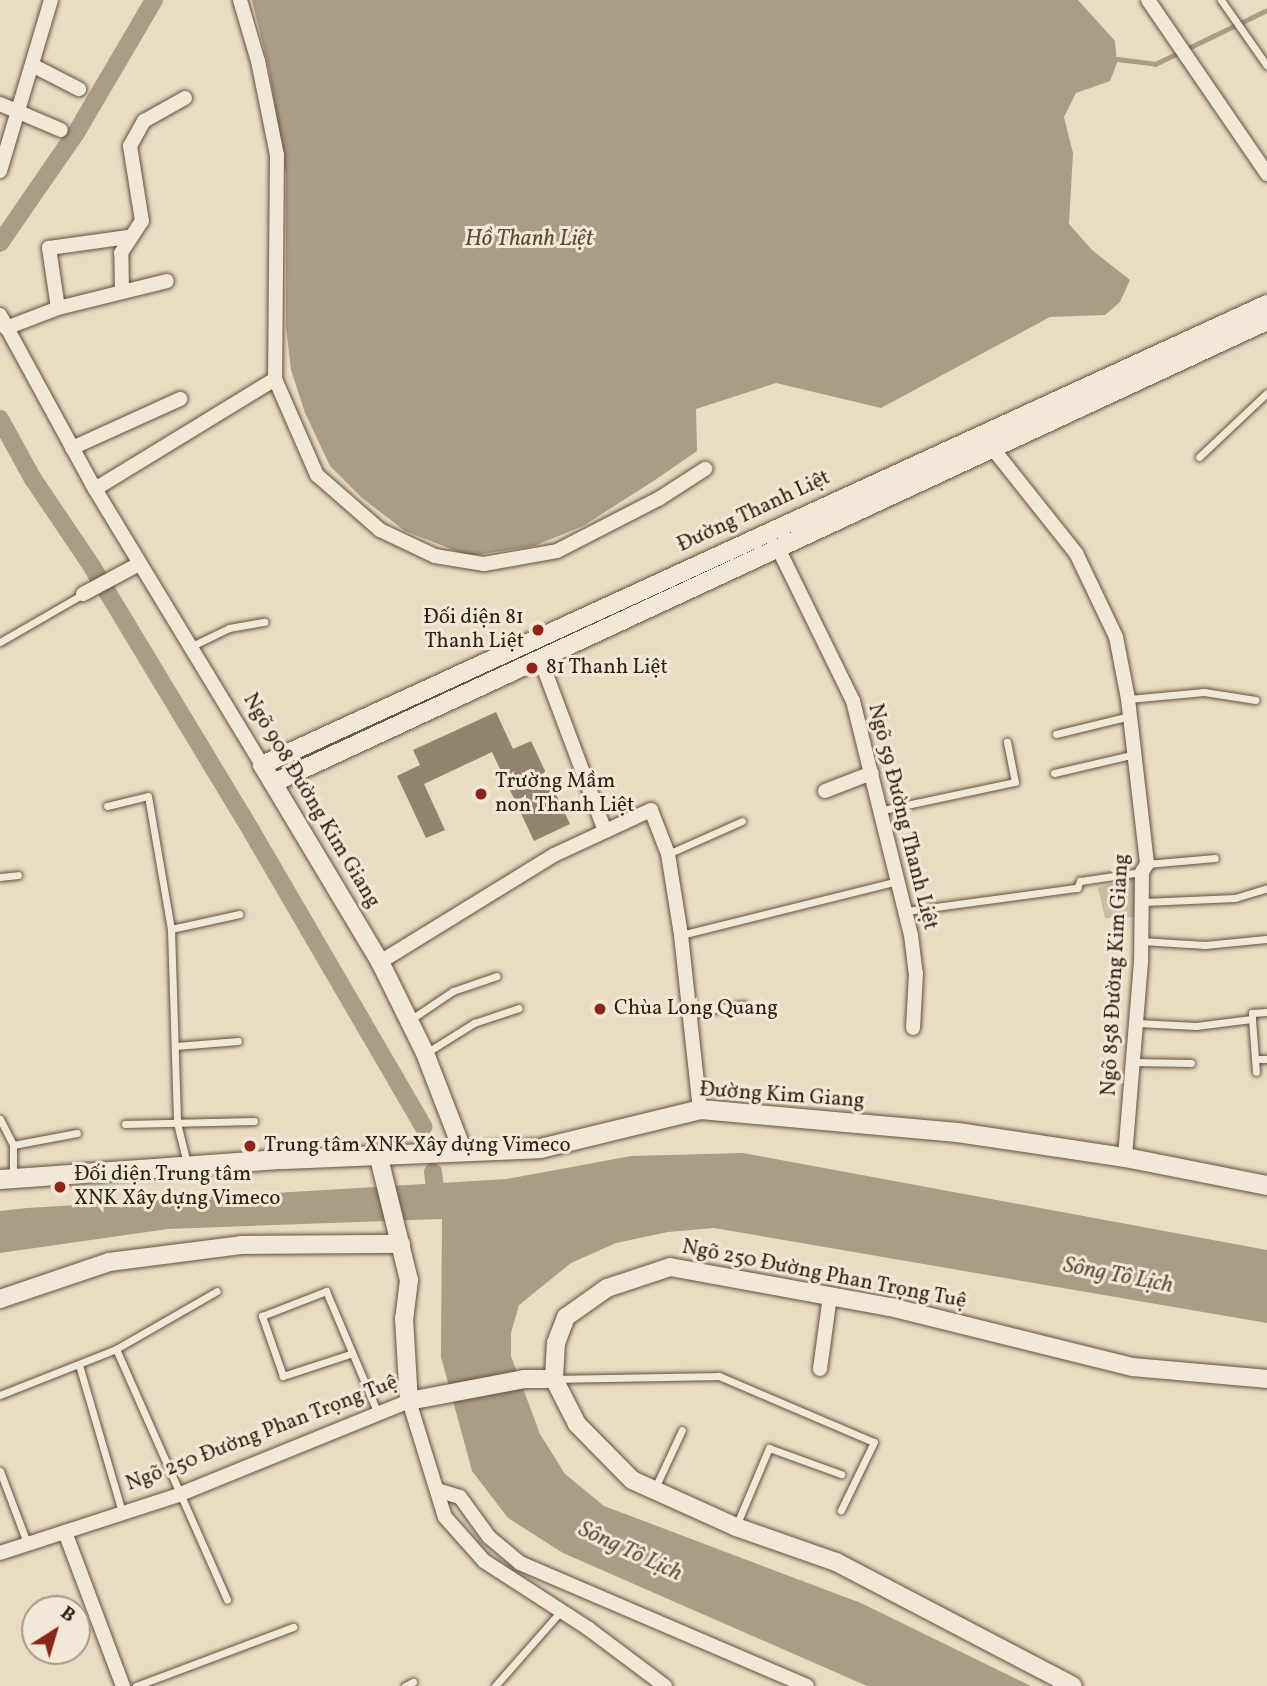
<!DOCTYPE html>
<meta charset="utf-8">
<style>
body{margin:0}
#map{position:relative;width:1267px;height:1686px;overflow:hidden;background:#eadcc2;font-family:Vollkorn,serif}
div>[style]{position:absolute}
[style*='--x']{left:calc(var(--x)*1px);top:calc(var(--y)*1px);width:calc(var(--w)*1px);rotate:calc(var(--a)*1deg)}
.green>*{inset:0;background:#cbbca4}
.water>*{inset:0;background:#ac9c86}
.stream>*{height:5px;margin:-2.5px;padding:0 2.5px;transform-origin:2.5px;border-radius:2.5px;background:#ac9c86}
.canal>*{height:18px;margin:-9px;padding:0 9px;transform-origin:9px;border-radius:9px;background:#ac9c86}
.building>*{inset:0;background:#93826e}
.roads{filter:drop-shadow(0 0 2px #624f3e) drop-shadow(0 0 2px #624f3e)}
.service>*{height:7px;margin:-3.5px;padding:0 3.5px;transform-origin:3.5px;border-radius:3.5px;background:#f1e8d7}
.minor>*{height:14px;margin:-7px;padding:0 7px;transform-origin:7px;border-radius:7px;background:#f1e8d7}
.tertiary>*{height:18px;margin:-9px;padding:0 9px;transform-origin:9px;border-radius:9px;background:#f1e8d7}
.secondary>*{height:19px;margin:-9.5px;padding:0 9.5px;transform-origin:9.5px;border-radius:9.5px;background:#f1e8d7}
.dots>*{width:19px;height:19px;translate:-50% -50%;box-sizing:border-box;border:4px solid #f1e8d7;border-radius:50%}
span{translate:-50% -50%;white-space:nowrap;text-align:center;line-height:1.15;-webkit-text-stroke:6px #f1e8d7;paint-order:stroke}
.street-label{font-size:21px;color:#342012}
.poi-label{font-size:21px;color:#342012}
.right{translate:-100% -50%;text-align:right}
.left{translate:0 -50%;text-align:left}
.water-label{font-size:23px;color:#5e4b3b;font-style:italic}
.north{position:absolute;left:21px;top:1595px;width:70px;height:70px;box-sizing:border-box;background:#f1e8d7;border:2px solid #a59888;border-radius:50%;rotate:37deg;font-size:19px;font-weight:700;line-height:28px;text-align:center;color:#342012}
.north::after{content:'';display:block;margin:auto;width:24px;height:32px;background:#8f2418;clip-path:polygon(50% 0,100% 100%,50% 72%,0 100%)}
</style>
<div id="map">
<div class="green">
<div style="clip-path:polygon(1134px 876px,1136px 917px,1105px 918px,1098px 888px)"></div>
</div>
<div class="water">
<div style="clip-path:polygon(252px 0,1078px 0,1115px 41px,1117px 63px,1110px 81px,1076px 93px,1064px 117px,1073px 153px,1069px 224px,1092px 250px,1130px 280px,1120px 302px,1105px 315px,1050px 317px,881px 408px,776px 383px,696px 409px,697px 451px,652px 482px,583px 526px,534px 546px,469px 556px,405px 531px,362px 498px,330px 466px,305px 413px,291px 370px,286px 327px,286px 174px,269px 69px)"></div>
<div style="clip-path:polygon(743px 1153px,1267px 1250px,1267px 1323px,714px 1228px,668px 1232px,616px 1243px,571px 1263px,519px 1305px,511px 1333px,511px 1356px,540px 1434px,565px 1474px,604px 1506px,861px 1603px,1031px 1686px,867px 1686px,563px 1553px,508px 1518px,472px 1471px,441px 1357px,442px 1219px,168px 1229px,0 1253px,0 1211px,27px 1208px,507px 1179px,631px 1156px)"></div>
</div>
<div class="stream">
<div style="--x:1117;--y:59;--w:38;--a:7"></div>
<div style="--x:1155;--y:64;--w:124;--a:-25.7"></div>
</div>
<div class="canal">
<div style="--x:0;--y:243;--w:134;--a:-55.4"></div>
<div style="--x:76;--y:133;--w:154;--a:-59.6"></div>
<div style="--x:0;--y:419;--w:68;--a:61.2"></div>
<div style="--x:33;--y:479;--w:104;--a:56"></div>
<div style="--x:91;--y:565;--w:312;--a:58.9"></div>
<div style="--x:252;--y:832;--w:341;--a:59.8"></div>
<div style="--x:433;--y:1172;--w:31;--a:83"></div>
</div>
<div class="building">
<div style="clip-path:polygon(496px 712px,513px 749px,531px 741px,570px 824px,534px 841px,492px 752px,424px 784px,445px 830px,426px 838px,397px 776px,420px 765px,413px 750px)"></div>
</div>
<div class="roads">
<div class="service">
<div style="--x:1221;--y:0;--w:80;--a:55.1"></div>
<div style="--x:1199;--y:457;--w:93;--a:-43.3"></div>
<div style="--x:0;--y:642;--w:96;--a:-30"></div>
<div style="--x:192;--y:646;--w:41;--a:-25.9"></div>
<div style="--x:229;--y:628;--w:36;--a:-10"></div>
<div style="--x:1129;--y:699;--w:75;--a:-5.3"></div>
<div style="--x:1204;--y:692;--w:52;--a:8.9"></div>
<div style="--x:1056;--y:734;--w:76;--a:-13.7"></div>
<div style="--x:1054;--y:773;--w:83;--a:-13.2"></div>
<div style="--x:107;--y:806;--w:42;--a:-13.7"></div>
<div style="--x:148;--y:796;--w:135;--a:80.2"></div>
<div style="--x:171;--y:929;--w:194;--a:88.2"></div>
<div style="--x:177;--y:1123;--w:41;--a:76"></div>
<div style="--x:883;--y:810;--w:135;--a:-12"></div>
<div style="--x:1015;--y:782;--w:41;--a:-101.3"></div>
<div style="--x:668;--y:854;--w:81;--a:-24"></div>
<div style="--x:1147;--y:864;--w:68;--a:-5"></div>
<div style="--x:0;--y:877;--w:18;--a:-6"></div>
<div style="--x:1144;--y:902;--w:91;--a:-2.5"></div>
<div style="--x:1235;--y:898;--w:34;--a:-17"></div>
<div style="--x:906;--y:911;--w:173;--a:-7.7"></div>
<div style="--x:1077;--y:888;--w:8;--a:-67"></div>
<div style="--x:1080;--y:881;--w:62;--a:-8.4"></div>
<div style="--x:171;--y:929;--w:70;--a:-12.4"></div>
<div style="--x:681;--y:935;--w:224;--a:-14"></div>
<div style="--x:1142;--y:941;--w:63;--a:3.6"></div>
<div style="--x:1205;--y:945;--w:61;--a:-5.6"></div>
<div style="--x:687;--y:1013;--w:57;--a:-8.1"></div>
<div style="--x:1252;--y:1019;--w:53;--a:85.7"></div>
<div style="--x:1252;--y:1019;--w:6;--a:-90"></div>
<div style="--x:1252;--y:1013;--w:15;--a:-4"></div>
<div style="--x:410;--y:1020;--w:52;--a:-34"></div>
<div style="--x:453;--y:991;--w:46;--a:-18.8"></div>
<div style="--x:1137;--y:1023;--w:59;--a:2.9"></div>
<div style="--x:1196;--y:1026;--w:56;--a:-7.1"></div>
<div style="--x:176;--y:1046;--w:62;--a:-4.6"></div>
<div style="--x:426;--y:1053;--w:57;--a:-32"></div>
<div style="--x:474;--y:1023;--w:47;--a:-18.4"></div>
<div style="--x:1255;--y:1059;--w:12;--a:0"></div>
<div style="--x:1133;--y:1062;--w:58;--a:1"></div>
<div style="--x:0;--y:1119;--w:29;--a:63"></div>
<div style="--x:13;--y:1145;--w:32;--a:90"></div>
<div style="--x:125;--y:1124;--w:129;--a:-1.3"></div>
<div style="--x:13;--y:1145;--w:65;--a:-10.6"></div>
<div style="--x:116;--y:1349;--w:274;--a:66.1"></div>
<div style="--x:350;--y:1354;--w:71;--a:161.8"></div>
<div style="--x:283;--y:1376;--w:64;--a:-109.3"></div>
<div style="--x:262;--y:1316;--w:69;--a:-21.3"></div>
<div style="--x:326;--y:1291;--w:130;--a:67"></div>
<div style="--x:79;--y:1365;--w:153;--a:73.7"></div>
<div style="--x:554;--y:1379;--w:165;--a:-1"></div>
<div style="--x:719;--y:1376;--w:168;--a:23.1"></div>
<div style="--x:874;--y:1442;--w:76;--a:115.9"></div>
<div style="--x:0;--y:1395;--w:125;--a:-21.6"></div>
<div style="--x:116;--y:1349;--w:116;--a:-29.9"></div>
<div style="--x:0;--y:1471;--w:77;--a:69.4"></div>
<div style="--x:654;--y:1490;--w:66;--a:-65"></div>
<div style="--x:736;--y:1526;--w:85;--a:-67.1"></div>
<div style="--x:769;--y:1448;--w:77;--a:19.9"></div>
<div style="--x:136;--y:1686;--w:168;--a:-20.6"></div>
<div style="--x:405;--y:1686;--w:9;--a:-27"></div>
<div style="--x:495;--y:1686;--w:100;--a:-48.7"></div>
</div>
<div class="minor">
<div style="--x:240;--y:0;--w:64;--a:73.6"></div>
<div style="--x:258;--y:61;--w:96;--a:78.6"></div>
<div style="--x:277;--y:155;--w:224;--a:90.5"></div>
<div style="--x:275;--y:379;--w:105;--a:66.4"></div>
<div style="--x:317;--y:475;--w:84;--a:41.1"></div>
<div style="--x:380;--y:530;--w:61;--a:25.3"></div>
<div style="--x:435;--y:556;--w:50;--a:9.3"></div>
<div style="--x:484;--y:564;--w:74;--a:-10.1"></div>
<div style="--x:557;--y:551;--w:116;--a:-27.2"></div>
<div style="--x:660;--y:498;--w:54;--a:-32.8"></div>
<div style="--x:1148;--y:0;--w:211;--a:55.6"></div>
<div style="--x:32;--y:65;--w:53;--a:27.1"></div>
<div style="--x:0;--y:104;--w:66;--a:23.1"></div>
<div style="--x:0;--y:171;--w:178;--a:-73.4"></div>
<div style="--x:122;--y:292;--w:39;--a:-91"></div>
<div style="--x:121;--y:253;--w:38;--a:-57"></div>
<div style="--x:142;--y:221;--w:76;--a:-99.1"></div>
<div style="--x:130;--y:146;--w:29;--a:-61"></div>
<div style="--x:144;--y:121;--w:47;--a:-29.3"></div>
<div style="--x:58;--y:308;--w:61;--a:-98.5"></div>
<div style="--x:49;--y:248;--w:80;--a:-7.9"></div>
<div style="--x:0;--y:315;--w:198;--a:61.4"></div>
<div style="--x:95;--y:489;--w:323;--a:58.8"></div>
<div style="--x:6;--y:328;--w:56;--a:-21"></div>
<div style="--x:58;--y:308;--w:112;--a:-13.9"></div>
<div style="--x:72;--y:448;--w:119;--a:-24.4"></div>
<div style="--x:994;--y:450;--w:132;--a:51.5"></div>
<div style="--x:1076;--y:553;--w:93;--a:64.5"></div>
<div style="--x:1116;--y:637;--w:63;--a:79"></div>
<div style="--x:1128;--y:699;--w:166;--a:83.4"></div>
<div style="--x:1147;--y:864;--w:9;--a:122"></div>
<div style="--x:1142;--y:872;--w:90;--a:90.6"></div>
<div style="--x:1141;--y:962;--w:196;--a:94.7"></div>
<div style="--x:95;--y:489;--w:211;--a:-31.4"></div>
<div style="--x:778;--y:548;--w:170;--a:63.9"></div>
<div style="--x:853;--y:701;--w:241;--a:76.1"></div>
<div style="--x:911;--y:935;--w:38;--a:83"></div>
<div style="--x:916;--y:973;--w:55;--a:93.1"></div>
<div style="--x:83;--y:594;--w:64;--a:-28.2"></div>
<div style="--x:540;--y:658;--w:185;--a:69.4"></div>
<div style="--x:825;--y:791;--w:50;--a:-21"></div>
<div style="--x:380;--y:962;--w:204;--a:-31.6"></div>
<div style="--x:554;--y:855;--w:107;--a:-24.9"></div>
<div style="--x:651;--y:810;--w:47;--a:68.9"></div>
<div style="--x:668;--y:854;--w:82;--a:80.9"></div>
<div style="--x:681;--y:935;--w:175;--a:83.8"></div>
<div style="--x:820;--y:1369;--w:74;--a:-82.2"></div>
<div style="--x:437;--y:1490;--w:24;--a:17"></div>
<div style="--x:460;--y:1497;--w:49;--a:54.1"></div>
<div style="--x:489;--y:1537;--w:40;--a:40"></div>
<div style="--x:520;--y:1563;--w:312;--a:23.2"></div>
<div style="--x:65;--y:1532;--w:165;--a:69.4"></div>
<div style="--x:0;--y:1553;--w:187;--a:-18"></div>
<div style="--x:178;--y:1495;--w:249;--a:-22.1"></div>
<div style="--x:409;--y:1401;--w:121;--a:72.8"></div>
<div style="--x:445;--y:1517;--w:59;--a:48.4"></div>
<div style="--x:484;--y:1561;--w:125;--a:32.9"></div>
<div style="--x:589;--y:1629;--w:95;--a:36.9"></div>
</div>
<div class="tertiary">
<div style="--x:273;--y:783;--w:1096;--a:-24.93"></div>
<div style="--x:462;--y:1149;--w:103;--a:-111.1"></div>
<div style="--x:425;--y:1053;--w:102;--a:-116.3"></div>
<div style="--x:380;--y:962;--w:230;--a:-120.9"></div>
<div style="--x:262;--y:765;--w:1106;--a:-24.64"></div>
<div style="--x:378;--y:1154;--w:130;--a:76.2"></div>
<div style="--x:409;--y:1280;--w:38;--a:97"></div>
<div style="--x:404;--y:1318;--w:83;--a:86.6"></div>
<div style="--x:409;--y:1401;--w:117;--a:-10.8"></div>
<div style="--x:524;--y:1379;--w:30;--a:0"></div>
<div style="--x:0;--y:1299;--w:115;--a:-18.7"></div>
<div style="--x:109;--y:1262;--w:133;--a:-7.3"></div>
<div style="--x:241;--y:1245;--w:160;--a:-0.4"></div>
<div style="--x:554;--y:1379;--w:36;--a:-87"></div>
<div style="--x:556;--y:1343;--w:28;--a:-69"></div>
<div style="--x:566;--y:1317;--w:50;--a:-35.3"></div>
<div style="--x:607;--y:1288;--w:66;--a:-18.4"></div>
<div style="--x:670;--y:1267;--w:224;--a:10.3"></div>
<div style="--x:890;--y:1307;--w:250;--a:13.9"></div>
<div style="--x:1133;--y:1367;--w:135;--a:5.1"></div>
<div style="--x:554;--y:1379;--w:51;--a:62.9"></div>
<div style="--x:577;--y:1424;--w:78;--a:45.5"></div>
<div style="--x:632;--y:1480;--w:114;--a:24.3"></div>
<div style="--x:736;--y:1527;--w:106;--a:19.3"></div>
<div style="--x:836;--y:1562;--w:267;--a:27.6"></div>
</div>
<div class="secondary">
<div style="--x:0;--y:1179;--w:283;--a:-4.1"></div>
<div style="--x:282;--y:1159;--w:258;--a:-2.4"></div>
<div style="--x:540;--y:1148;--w:165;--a:-13.7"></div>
<div style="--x:700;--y:1109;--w:258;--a:5.1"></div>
<div style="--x:957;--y:1132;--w:170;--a:8.5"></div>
<div style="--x:1125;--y:1157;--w:145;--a:11.2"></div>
</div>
</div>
<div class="dots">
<div style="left:538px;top:630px;background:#8f2418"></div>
<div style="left:532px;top:668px;background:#8f2418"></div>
<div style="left:481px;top:794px;background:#8f2418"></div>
<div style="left:600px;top:1009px;background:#8f2418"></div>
<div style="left:250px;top:1146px;background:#8f2418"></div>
<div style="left:60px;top:1187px;background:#8f2418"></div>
</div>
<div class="street-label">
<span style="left:754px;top:512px;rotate:-25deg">Đường Thanh Liệt</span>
<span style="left:311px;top:801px;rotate:59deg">Ngõ 908 Đường Kim Giang</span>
<span style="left:902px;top:817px;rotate:76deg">Ngõ 59 Đường Thanh Liệt</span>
<span style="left:1116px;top:975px;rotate:-87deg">Ngõ 858 Đường Kim Giang</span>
<span style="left:782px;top:1096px;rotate:4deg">Đường Kim Giang</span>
<span style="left:824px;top:1275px;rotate:11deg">Ngõ 250 Đường Phan Trọng Tuệ</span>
<span style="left:262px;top:1434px;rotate:-21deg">Ngõ 250 Đường Phan Trọng Tuệ</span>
</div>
<div class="poi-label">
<span class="right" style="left:524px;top:630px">Đối diện 81<br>Thanh Liệt</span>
<span class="left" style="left:546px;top:668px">81 Thanh Liệt</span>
<span class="left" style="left:495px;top:794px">Trường Mầm<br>non Thanh Liệt</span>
<span class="left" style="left:614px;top:1009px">Chùa Long Quang</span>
<span class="left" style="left:264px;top:1146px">Trung tâm XNK Xây dựng Vimeco</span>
<span class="left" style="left:74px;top:1187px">Đối diện Trung tâm<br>XNK Xây dựng Vimeco</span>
</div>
<div class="water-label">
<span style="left:529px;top:239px">Hồ Thanh Liệt</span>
<span style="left:1118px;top:1276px;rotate:11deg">Sông Tô Lịch</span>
<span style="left:630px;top:1552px;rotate:25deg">Sông Tô Lịch</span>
</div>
<div class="north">B</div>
</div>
